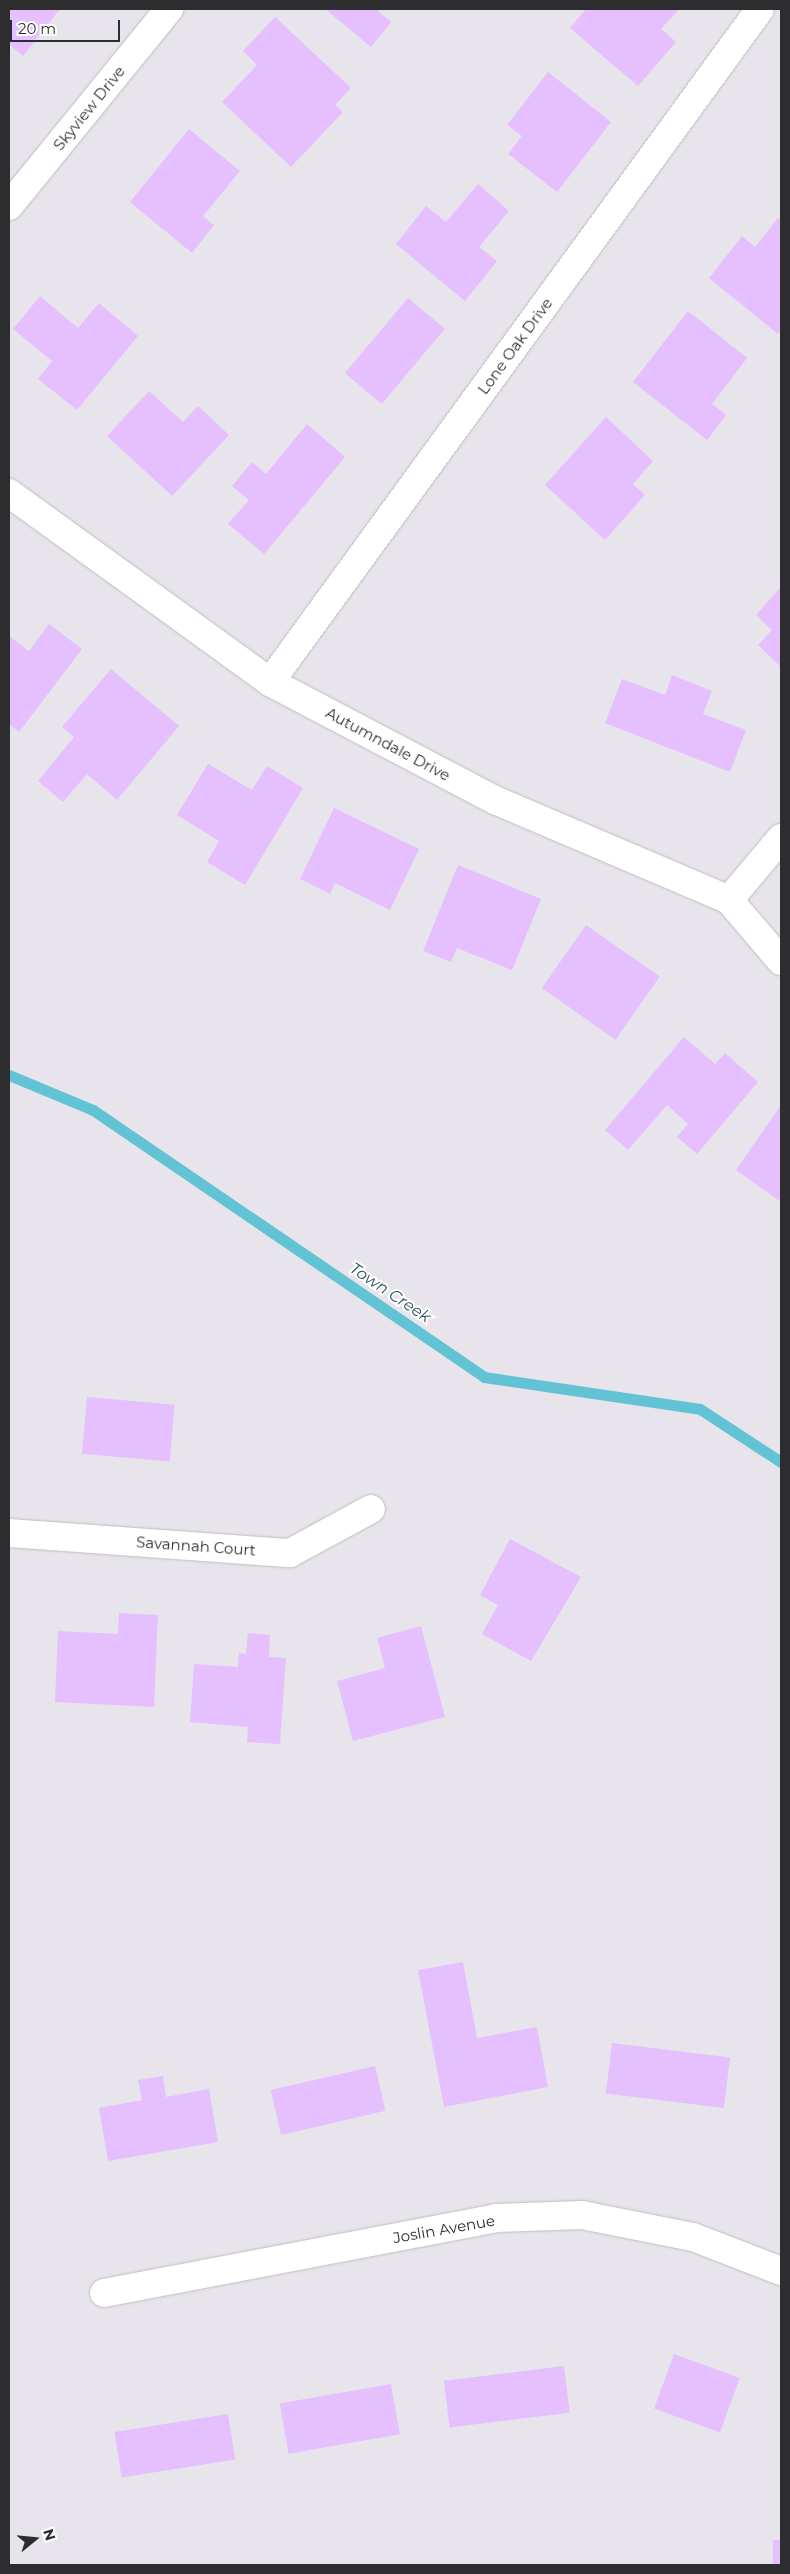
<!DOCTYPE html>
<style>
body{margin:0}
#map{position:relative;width:790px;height:2574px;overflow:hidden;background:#e8e4eb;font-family:Montserrat,sans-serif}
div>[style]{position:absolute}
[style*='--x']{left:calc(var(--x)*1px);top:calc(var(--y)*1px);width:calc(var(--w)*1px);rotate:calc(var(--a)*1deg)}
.stream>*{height:11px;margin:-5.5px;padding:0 5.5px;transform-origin:5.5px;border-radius:5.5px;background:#61c3d4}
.building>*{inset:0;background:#e5bffe;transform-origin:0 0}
.roads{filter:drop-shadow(0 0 1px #c0bcc2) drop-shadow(0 0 1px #c0bcc2)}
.street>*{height:28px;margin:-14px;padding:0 14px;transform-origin:14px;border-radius:14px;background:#fff}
span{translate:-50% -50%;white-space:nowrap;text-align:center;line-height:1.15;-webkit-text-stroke:4px #fff;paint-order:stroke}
.street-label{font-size:15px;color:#2d2c2e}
.water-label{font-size:16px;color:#27525a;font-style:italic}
.frame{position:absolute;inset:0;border:10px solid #2d2c2e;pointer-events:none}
.north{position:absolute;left:10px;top:2514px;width:50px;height:50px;-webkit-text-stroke:4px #fff;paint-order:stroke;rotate:73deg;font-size:14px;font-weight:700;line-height:20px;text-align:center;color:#2d2c2e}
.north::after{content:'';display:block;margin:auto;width:18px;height:22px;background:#2d2c2e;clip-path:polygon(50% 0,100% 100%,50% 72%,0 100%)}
.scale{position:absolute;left:10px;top:20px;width:110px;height:22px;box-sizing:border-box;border:2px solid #2d2c2e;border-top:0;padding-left:6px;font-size:15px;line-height:18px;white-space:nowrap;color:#2d2c2e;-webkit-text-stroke:4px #fff;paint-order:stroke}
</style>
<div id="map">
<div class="stream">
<div style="--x:9;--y:1075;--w:91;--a:22.6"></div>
<div style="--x:93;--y:1110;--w:473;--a:34.3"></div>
<div style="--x:484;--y:1377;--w:218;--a:8.4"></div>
<div style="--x:700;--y:1409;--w:97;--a:33.2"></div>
</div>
<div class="building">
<div style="clip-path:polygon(9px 9px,60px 9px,23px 56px,9px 44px)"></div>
<div style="clip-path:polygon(325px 9px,380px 9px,378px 11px,391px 22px,371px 47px)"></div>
<div style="clip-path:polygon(586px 9px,679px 9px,661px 29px,676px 42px,638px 86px,570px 28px)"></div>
<div style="clip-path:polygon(275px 17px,351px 88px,335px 105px,343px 112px,291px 167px,222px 102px,257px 65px,243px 51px)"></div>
<div style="clip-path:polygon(548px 72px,611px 122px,557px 192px,508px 154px,522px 136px,507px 125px)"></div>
<div style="clip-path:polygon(189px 129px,240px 171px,203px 216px,214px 225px,192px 253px,130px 202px)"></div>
<div style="clip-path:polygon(478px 184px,509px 211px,479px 247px,497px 261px,465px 301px,396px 244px,426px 206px,446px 222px)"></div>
<div style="clip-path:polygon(778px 218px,781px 221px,781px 329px,778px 334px,709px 278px,742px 236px,755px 247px)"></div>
<div style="clip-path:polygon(40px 296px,78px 328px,99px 303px,138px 336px,77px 410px,38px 379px,52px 361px,13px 329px)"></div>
<div style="left:408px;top:298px;width:48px;height:98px;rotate:40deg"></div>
<div style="clip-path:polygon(688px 311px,747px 358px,712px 404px,726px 415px,707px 440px,633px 382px)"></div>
<div style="clip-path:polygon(149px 391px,183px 422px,198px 406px,229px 435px,172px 496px,107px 436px)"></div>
<div style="clip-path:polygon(606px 417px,653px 461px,633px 484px,645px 495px,605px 540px,545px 485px)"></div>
<div style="clip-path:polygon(307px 424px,345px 457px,264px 554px,228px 524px,249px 500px,232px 486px,252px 462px,266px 474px)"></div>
<div style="clip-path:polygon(781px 587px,781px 667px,758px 645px,772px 630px,756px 615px)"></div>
<div style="clip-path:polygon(49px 624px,82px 649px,19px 732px,9px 724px,9px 636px,29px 651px)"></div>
<div style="clip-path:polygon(111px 669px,179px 726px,117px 800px,87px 774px,63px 802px,38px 781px,74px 737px,62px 727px)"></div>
<div style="clip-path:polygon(672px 675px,712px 691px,703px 714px,746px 730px,730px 772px,605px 723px,622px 679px,665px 695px)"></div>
<div style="clip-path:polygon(208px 764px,252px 790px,267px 766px,303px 788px,245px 885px,207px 862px,219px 841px,177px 815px)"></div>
<div style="clip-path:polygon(334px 808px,419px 849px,390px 910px,335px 883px,330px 894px,300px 879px)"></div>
<div style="clip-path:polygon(458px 865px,541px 899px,512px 970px,457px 948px,451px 962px,423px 951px)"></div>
<div style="left:586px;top:925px;width:90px;height:77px;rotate:35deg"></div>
<div style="clip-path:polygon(684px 1037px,715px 1064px,725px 1053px,758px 1082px,697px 1154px,677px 1137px,688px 1124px,667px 1105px,628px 1150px,605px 1130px)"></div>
<div style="clip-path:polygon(781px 1105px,781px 1202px,736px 1170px)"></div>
<div style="left:87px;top:1397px;width:88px;height:57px;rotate:5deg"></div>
<div style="clip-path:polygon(510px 1539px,581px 1577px,531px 1661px,482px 1634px,498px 1605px,480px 1595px)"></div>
<div style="clip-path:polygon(119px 1613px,158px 1615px,154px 1707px,55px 1702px,58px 1631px,118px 1634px)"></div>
<div style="clip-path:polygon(421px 1626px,445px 1717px,353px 1741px,337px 1681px,385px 1668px,377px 1638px)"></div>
<div style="clip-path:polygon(248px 1633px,270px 1635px,269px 1657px,286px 1658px,280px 1744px,247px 1742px,248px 1727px,190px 1722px,194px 1664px,238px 1667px,239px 1653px,246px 1654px)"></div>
<div style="clip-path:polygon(463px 1962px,477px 2038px,537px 2027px,548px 2087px,444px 2107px,418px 1970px)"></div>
<div style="left:612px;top:2043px;width:119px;height:51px;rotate:7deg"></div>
<div style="left:375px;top:2066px;width:46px;height:107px;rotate:77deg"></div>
<div style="clip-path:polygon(163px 2076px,166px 2097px,209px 2089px,218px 2142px,108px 2161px,99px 2108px,142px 2100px,138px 2080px)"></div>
<div style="left:674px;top:2354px;width:70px;height:58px;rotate:20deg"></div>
<div style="left:564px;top:2366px;width:47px;height:121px;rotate:83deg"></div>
<div style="left:391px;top:2384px;width:51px;height:113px;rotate:80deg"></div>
<div style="left:228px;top:2414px;width:46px;height:115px;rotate:81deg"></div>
<div style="left:773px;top:2540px;width:8px;height:25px"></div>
</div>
<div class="roads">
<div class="street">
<div style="--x:9;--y:206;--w:254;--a:-50.9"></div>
<div style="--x:9;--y:493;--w:322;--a:35.9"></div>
<div style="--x:270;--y:682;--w:254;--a:27.7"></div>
<div style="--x:495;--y:800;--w:254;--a:23.1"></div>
<div style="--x:729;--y:900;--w:80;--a:49.6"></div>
<div style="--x:270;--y:682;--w:832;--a:-53.94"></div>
<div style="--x:729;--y:900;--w:81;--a:-50"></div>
<div style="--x:9;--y:1533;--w:282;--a:4.1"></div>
<div style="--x:290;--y:1553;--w:92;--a:-28.5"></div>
<div style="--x:104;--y:2293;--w:399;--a:-10.8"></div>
<div style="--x:496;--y:2218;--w:86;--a:-2"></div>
<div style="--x:582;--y:2215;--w:113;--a:11.2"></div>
<div style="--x:693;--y:2237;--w:94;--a:21.1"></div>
</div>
</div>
<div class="street-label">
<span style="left:89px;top:108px;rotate:-51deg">Skyview Drive</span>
<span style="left:515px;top:346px;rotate:-54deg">Lone Oak Drive</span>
<span style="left:388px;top:744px;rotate:28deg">Autumndale Drive</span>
<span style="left:196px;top:1546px;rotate:4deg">Savannah Court</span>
<span style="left:444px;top:2229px;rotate:-10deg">Joslin Avenue</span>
</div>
<div class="water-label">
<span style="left:390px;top:1293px;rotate:34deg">Town Creek</span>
</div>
<div class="frame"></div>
<div class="north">N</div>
<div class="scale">20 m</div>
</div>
